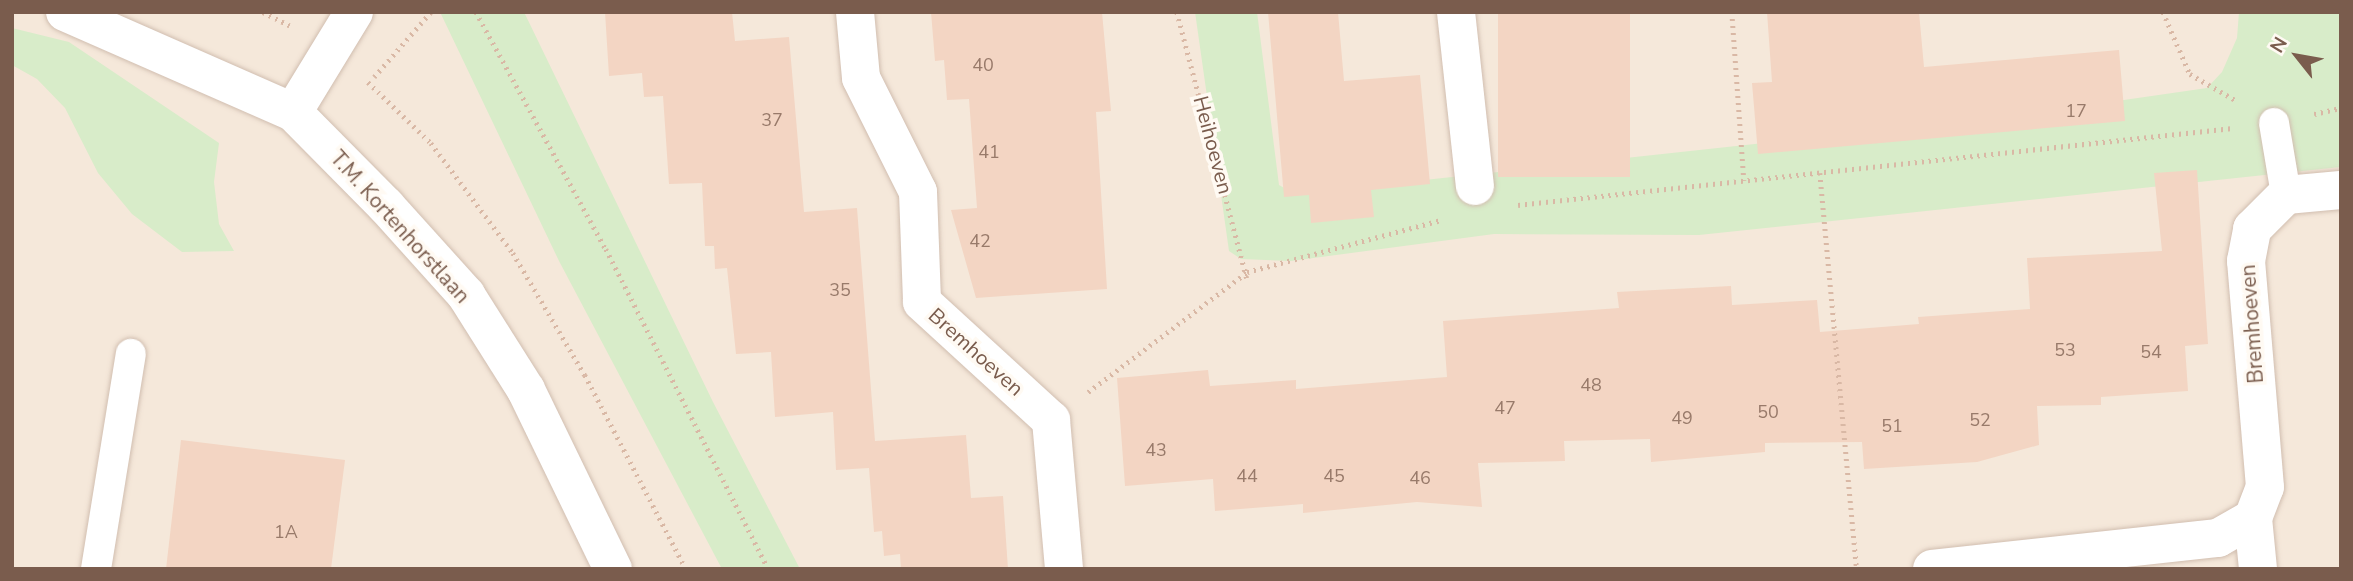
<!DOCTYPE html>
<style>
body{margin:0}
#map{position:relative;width:2353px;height:581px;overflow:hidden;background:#fdf6ec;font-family:"Nunito Sans",sans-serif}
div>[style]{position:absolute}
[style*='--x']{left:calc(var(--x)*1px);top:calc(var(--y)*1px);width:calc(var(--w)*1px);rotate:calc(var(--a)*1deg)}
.residential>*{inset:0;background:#f5e8da;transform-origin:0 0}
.green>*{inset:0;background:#d8ecc9}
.building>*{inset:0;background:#f3d5c3;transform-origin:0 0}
.path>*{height:4.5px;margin-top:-2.25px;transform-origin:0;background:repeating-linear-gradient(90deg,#d9b8a5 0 2px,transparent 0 7px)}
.roads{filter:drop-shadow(0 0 2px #d1beb0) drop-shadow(0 0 2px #d1beb0)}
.service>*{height:30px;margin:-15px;padding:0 15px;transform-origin:15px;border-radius:15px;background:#fff}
.minor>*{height:38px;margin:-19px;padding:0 19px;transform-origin:19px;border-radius:19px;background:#fff}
.tertiary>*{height:38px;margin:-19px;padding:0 19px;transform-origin:19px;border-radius:19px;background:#fff}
span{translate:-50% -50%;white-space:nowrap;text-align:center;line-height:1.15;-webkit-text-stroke:7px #fffaf3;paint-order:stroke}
.number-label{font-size:18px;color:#987a6a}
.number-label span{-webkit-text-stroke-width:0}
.street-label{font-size:21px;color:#7a5c4d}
.frame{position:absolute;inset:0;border:14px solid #7a5c4d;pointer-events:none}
.north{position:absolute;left:2262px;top:21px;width:70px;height:70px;-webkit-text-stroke:5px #fffaf3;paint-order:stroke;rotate:301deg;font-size:19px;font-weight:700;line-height:28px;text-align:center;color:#7a5c4d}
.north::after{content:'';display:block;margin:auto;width:24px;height:32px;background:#7a5c4d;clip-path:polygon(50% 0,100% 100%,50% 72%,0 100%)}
</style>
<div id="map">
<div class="residential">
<div style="left:12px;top:12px;width:2329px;height:557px"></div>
</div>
<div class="green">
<div style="clip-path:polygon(440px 12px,524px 12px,713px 402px,800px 569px,722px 569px,559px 261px)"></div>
<div style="clip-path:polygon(1195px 12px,1257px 12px,1279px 185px,1295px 194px,2013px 116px,2207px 88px,2222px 72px,2237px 38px,2239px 12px,2341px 12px,2341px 167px,1699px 235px,1494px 234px,1291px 261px,1241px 259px,1229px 251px)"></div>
<div style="clip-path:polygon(12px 28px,69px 42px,219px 143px,214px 182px,219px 224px,234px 251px,182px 252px,132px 214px,98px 173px,65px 108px,37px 79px,12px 65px)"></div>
</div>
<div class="building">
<div style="clip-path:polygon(605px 12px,732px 12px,735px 41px,789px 37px,804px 212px,857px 208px,875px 441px,966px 435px,971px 498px,1003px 496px,1008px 569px,901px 569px,900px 554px,884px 556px,882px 531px,874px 532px,869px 468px,836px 470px,833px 412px,775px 417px,771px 352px,736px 354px,727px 268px,715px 269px,714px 246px,705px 246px,702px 183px,669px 184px,663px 96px,644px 97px,642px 73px,609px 76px)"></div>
<div style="clip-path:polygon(931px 12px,1102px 12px,1111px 111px,1096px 112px,1107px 289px,976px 298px,951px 210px,977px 208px,969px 99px,947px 100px,944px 60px,935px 61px)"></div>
<div style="clip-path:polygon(1268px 12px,1338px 12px,1344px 81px,1420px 75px,1430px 184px,1371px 190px,1374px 217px,1311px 223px,1309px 195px,1284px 197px)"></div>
<div style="left:1498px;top:12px;width:132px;height:165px"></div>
<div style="clip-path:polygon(1767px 12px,1919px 12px,1924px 67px,2119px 50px,2125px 121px,1758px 154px,1752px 83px,1772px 82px)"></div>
<div style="clip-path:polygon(2197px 170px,2208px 344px,2185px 346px,2188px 391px,2101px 397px,2101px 405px,2037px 406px,2039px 445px,1977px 462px,1864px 469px,1862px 442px,1765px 443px,1765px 452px,1651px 462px,1650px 439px,1564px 441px,1565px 461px,1478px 463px,1482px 507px,1417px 502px,1303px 513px,1303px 504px,1215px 511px,1213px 479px,1125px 486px,1117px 378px,1208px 370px,1210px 386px,1296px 380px,1296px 389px,1447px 377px,1443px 321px,1619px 308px,1617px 292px,1731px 286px,1732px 305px,1817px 300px,1820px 332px,1919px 324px,1918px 317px,2030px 309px,2027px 258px,2162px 251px,2154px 173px)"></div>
<div style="clip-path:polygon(181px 440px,345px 460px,331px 569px,166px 569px)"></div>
</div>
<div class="path">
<div style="--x:263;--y:12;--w:30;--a:27"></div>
<div style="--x:476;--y:12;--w:270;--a:61.3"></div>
<div style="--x:606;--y:249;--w:359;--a:63.1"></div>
<div style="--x:1177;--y:12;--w:275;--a:75.3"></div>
<div style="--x:1732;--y:12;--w:169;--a:85.9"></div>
<div style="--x:2163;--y:12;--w:68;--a:66.5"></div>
<div style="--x:2190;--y:74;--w:54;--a:29.9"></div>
<div style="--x:374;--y:77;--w:86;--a:-48.8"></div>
<div style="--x:368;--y:82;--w:88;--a:44.1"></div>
<div style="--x:431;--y:143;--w:137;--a:53.3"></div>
<div style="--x:513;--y:253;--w:142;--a:59.5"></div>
<div style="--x:585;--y:375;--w:219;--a:62.5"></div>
<div style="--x:2314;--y:114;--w:28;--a:-13"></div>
<div style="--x:1820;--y:173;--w:398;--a:84.7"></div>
<div style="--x:1518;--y:205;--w:719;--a:-6.15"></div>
<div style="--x:1088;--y:392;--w:199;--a:-37"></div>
<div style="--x:1247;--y:272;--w:201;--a:-15"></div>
</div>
<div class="roads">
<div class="service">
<div style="--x:2274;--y:123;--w:73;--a:80.5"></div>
<div style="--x:96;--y:569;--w:218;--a:-80.8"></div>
</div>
<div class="minor">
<div style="--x:855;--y:12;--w:66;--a:84.8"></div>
<div style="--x:861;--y:78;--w:127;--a:63.4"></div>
<div style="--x:918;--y:192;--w:110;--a:87.9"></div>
<div style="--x:922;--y:302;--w:175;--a:42.5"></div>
<div style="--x:1051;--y:420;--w:150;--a:85"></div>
<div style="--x:1456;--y:12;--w:175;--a:83.8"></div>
<div style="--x:293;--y:112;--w:117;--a:-58.6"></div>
<div style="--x:1932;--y:569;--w:288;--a:-6.2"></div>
<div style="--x:2218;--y:538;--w:40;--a:-29.7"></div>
<div style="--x:2258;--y:569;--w:51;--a:-95.6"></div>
<div style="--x:2253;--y:518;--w:33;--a:-69"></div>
<div style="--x:2265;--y:487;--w:227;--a:-94.8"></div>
<div style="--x:2246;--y:261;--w:33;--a:-79"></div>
<div style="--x:2252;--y:229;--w:48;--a:-45"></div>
<div style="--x:2286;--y:195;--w:55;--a:-5.2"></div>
</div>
<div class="tertiary">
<div style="--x:65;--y:12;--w:249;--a:23.7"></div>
<div style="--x:293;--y:112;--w:132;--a:45.3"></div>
<div style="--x:386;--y:206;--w:120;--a:48"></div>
<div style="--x:466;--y:295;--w:112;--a:57.7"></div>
<div style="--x:526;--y:390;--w:199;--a:64.1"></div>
</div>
</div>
<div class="number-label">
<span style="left:983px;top:65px">40</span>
<span style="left:2076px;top:111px">17</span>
<span style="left:772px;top:120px">37</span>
<span style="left:989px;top:152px">41</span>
<span style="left:980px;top:241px">42</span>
<span style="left:840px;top:290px">35</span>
<span style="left:2065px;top:350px">53</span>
<span style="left:2151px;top:352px">54</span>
<span style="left:1591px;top:385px">48</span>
<span style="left:1505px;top:408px">47</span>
<span style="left:1768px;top:412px">50</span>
<span style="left:1682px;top:418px">49</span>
<span style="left:1980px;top:420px">52</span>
<span style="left:1892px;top:426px">51</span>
<span style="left:1156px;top:450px">43</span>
<span style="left:1247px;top:476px">44</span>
<span style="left:1334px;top:476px">45</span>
<span style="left:1420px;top:478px">46</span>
<span style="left:286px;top:532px">1A</span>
</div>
<div class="street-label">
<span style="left:1213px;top:145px;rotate:75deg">Heihoeven</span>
<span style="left:400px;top:227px;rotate:48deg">T.M. Kortenhorstlaan</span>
<span style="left:2252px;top:324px;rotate:-94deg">Bremhoeven</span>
<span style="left:976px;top:352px;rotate:42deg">Bremhoeven</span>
</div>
<div class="frame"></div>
<div class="north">N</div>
</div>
